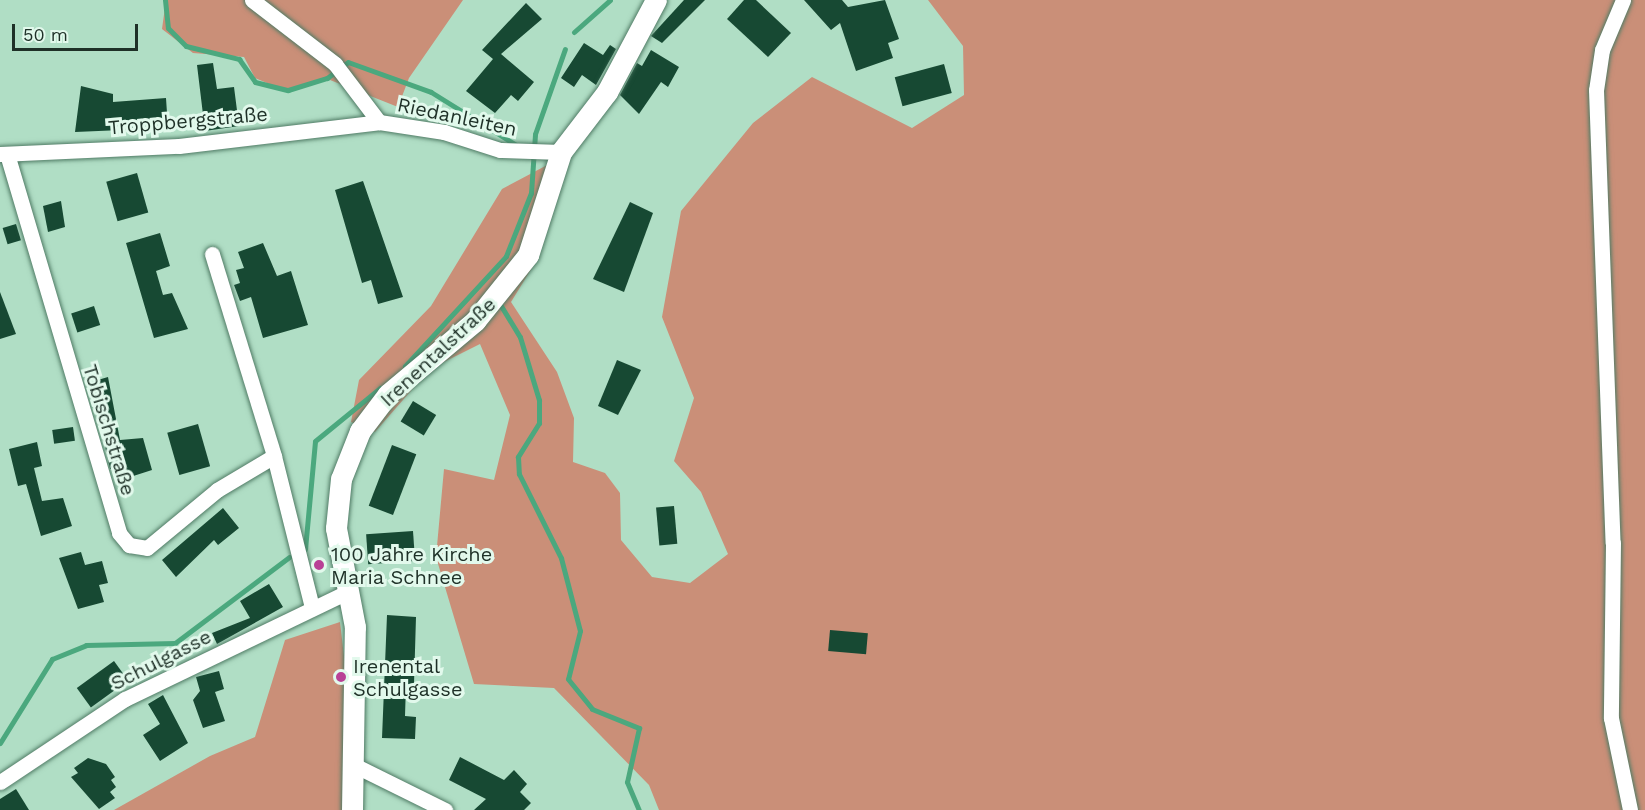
<!DOCTYPE html>
<meta charset="utf-8">
<style>
body{margin:0}
#map{position:relative;width:1645px;height:810px;overflow:hidden;background:#b0dec5;font-family:"Work Sans",sans-serif}
div>[style]{position:absolute}
[style*='--x']{left:calc(var(--x)*1px);top:calc(var(--y)*1px);width:calc(var(--w)*1px);rotate:calc(var(--a)*1deg)}
.green>*{inset:0;background:#ca8f78}
.stream>*{height:5px;margin:-2.5px;padding:0 2.5px;transform-origin:2.5px;border-radius:2.5px;background:#4ba87e}
.building>*{inset:0;background:#174933;transform-origin:0 0}
.roads{filter:drop-shadow(0 0 2px #507b65) drop-shadow(0 0 2px #507b65)}
.street>*{height:15px;margin:-7.5px;padding:0 7.5px;transform-origin:7.5px;border-radius:7.5px;background:#fff}
.secondary>*{height:21px;margin:-10.5px;padding:0 10.5px;transform-origin:10.5px;border-radius:10.5px;background:#fff}
.dots>*{width:16px;height:16px;translate:-50% -50%;box-sizing:border-box;border:3px solid #e2f9ec;border-radius:50%}
span{translate:-50% -50%;white-space:nowrap;text-align:center;line-height:1.15;-webkit-text-stroke:6px #e2f9ec;paint-order:stroke}
.street-label{font-size:20px;color:#1e3027}
.poi-label{font-size:20px;color:#1e3027}
.left{translate:0 -50%;text-align:left}
.scale{position:absolute;left:12px;top:24px;width:126px;height:27px;box-sizing:border-box;border:3px solid #1e3027;border-top:0;padding-left:8px;font-size:18px;line-height:21px;white-space:nowrap;color:#1e3027;-webkit-text-stroke:4px #e2f9ec;paint-order:stroke}
</style>
<div id="map">
<div class="green">
<div style="clip-path:polygon(166px 0,463px 0,409px 78px,398px 107px,325px 78px,286px 91px,255px 78px,244px 57px,193px 53px,162px 29px)"></div>
<div style="clip-path:polygon(928px 0,1645px 0,1645px 810px,659px 810px,649px 785px,554px 688px,474px 684px,436px 557px,444px 469px,494px 480px,510px 415px,480px 344px,430px 369px,375px 432px,351px 422px,359px 380px,431px 306px,502px 189px,568px 154px,535px 263px,511px 302px,557px 372px,574px 418px,573px 462px,605px 473px,620px 493px,621px 540px,652px 577px,690px 583px,728px 554px,701px 492px,674px 461px,694px 398px,662px 317px,681px 211px,753px 123px,812px 77px,912px 128px,964px 95px,963px 46px)"></div>
<div style="clip-path:polygon(340px 622px,362px 810px,114px 810px,210px 756px,255px 737px,285px 640px)"></div>
</div>
<div class="stream">
<div style="--x:165;--y:0;--w:28;--a:84"></div>
<div style="--x:168;--y:28;--w:25;--a:45"></div>
<div style="--x:186;--y:46;--w:55;--a:13.8"></div>
<div style="--x:239;--y:59;--w:28;--a:55"></div>
<div style="--x:255;--y:82;--w:34;--a:14"></div>
<div style="--x:288;--y:90;--w:41;--a:-17.1"></div>
<div style="--x:327;--y:78;--w:26;--a:-37"></div>
<div style="--x:348;--y:62;--w:88;--a:19.9"></div>
<div style="--x:431;--y:92;--w:100;--a:31.9"></div>
<div style="--x:574;--y:32;--w:48;--a:-41.6"></div>
<div style="--x:498;--y:301;--w:42;--a:58.6"></div>
<div style="--x:520;--y:337;--w:66;--a:73.2"></div>
<div style="--x:539;--y:400;--w:23;--a:90"></div>
<div style="--x:539;--y:423;--w:40;--a:122"></div>
<div style="--x:518;--y:457;--w:17;--a:87"></div>
<div style="--x:519;--y:474;--w:94;--a:63.4"></div>
<div style="--x:561;--y:558;--w:75;--a:75.4"></div>
<div style="--x:580;--y:631;--w:49;--a:104"></div>
<div style="--x:568;--y:679;--w:38;--a:51"></div>
<div style="--x:592;--y:709;--w:51;--a:22"></div>
<div style="--x:639;--y:728;--w:55;--a:102.5"></div>
<div style="--x:627;--y:782;--w:30;--a:67"></div>
<div style="--x:405;--y:366;--w:149;--a:-47.4"></div>
<div style="--x:506;--y:256;--w:68;--a:-68.4"></div>
<div style="--x:531;--y:193;--w:59;--a:-86.1"></div>
<div style="--x:535;--y:134;--w:90;--a:-70.6"></div>
<div style="--x:305;--y:549;--w:108;--a:-84.7"></div>
<div style="--x:315;--y:441;--w:84;--a:-39.2"></div>
<div style="--x:0;--y:743;--w:99;--a:-58.2"></div>
<div style="--x:52;--y:659;--w:37;--a:-22"></div>
<div style="--x:86;--y:645;--w:89;--a:-1.3"></div>
<div style="--x:175;--y:643;--w:143;--a:-37"></div>
</div>
<div class="building">
<div style="clip-path:polygon(684px 0,705px 0,662px 43px,651px 36px)"></div>
<div style="clip-path:polygon(744px 0,756px 0,791px 33px,768px 57px,727px 19px)"></div>
<div style="clip-path:polygon(804px 0,842px 0,848px 7px,885px 0,899px 39px,888px 43px,893px 58px,856px 71px,840px 23px,831px 30px)"></div>
<div style="clip-path:polygon(526px 3px,542px 19px,501px 54px,534px 82px,518px 101px,511px 95px,495px 113px,466px 91px,493px 59px,482px 50px)"></div>
<div style="clip-path:polygon(584px 43px,603px 55px,610px 45px,616px 49px,596px 85px,582px 75px,574px 87px,561px 78px)"></div>
<div style="clip-path:polygon(651px 50px,679px 67px,668px 87px,661px 82px,639px 114px,620px 95px,637px 63px,642px 66px)"></div>
<div style="clip-path:polygon(213px 63px,217px 89px,234px 87px,239px 126px,205px 131px,197px 65px)"></div>
<div style="left:944px;top:64px;width:30px;height:51px;rotate:75deg"></div>
<div style="clip-path:polygon(81px 86px,113px 94px,113px 102px,166px 98px,168px 128px,75px 132px)"></div>
<div style="left:137px;top:173px;width:41px;height:32px;rotate:74deg"></div>
<div style="clip-path:polygon(363px 181px,403px 297px,378px 304px,371px 280px,362px 283px,335px 190px)"></div>
<div style="clip-path:polygon(61px 201px,65px 227px,48px 232px,43px 206px)"></div>
<div style="clip-path:polygon(630px 202px,653px 213px,624px 292px,593px 279px)"></div>
<div style="left:16px;top:224px;width:17px;height:14px;rotate:73deg"></div>
<div style="clip-path:polygon(160px 233px,170px 266px,156px 271px,163px 295px,172px 293px,188px 329px,154px 338px,126px 243px)"></div>
<div style="clip-path:polygon(263px 243px,277px 276px,291px 271px,308px 325px,263px 338px,251px 297px,240px 301px,234px 285px,240px 283px,236px 270px,244px 268px,238px 252px)"></div>
<div style="clip-path:polygon(0 292px,16px 334px,0 339px)"></div>
<div style="left:94px;top:306px;width:20px;height:24px;rotate:72deg"></div>
<div style="clip-path:polygon(617px 360px,641px 370px,618px 415px,598px 406px)"></div>
<div style="clip-path:polygon(108px 377px,120px 440px,143px 438px,152px 470px,127px 478px,124px 469px,110px 469px,91px 382px)"></div>
<div style="left:413px;top:401px;width:27px;height:24px;rotate:31deg"></div>
<div style="left:198px;top:424px;width:44px;height:32px;rotate:74deg"></div>
<div style="left:73px;top:427px;width:14px;height:21px;rotate:82deg"></div>
<div style="clip-path:polygon(37px 442px,42px 466px,34px 468px,42px 501px,63px 498px,72px 526px,41px 536px,26px 484px,18px 486px,9px 449px)"></div>
<div style="left:392px;top:445px;width:26px;height:65px;rotate:21deg"></div>
<div style="left:674px;top:506px;width:38px;height:18px;rotate:85deg"></div>
<div style="clip-path:polygon(223px 508px,239px 528px,218px 545px,214px 540px,176px 577px,162px 560px)"></div>
<div style="left:413px;top:531px;width:30px;height:47px;rotate:86deg"></div>
<div style="clip-path:polygon(81px 552px,85px 565px,102px 561px,108px 583px,99px 585px,104px 602px,78px 609px,59px 558px)"></div>
<div style="clip-path:polygon(269px 584px,283px 607px,217px 644px,212px 633px,250px 618px,240px 601px)"></div>
<div style="clip-path:polygon(387px 615px,416px 617px,414px 684px,406px 684px,405px 716px,416px 717px,415px 739px,382px 738px)"></div>
<div style="left:830px;top:630px;width:38px;height:21px;rotate:5deg"></div>
<div style="left:114px;top:661px;width:24px;height:46px;rotate:54deg"></div>
<div style="clip-path:polygon(219px 671px,224px 689px,215px 692px,225px 721px,203px 728px,193px 700px,200px 691px,196px 677px)"></div>
<div style="clip-path:polygon(163px 695px,188px 743px,160px 761px,143px 735px,160px 724px,148px 704px)"></div>
<div style="clip-path:polygon(460px 757px,504px 780px,514px 770px,527px 784px,520px 792px,531px 803px,524px 810px,474px 810px,486px 799px,449px 780px)"></div>
<div style="clip-path:polygon(88px 758px,106px 764px,115px 777px,111px 780px,116px 787px,110px 792px,115px 798px,99px 809px,71px 777px,78px 773px,74px 768px)"></div>
<div style="clip-path:polygon(16px 789px,29px 810px,0 810px,0 799px)"></div>
</div>
<div class="roads">
<div class="street">
<div style="--x:252;--y:0;--w:105;--a:37.6"></div>
<div style="--x:335;--y:64;--w:73;--a:52.8"></div>
<div style="--x:1623;--y:0;--w:54;--a:112.8"></div>
<div style="--x:1602;--y:50;--w:40;--a:98.5"></div>
<div style="--x:1596;--y:90;--w:453;--a:87.9"></div>
<div style="--x:1613;--y:543;--w:175;--a:90.7"></div>
<div style="--x:1611;--y:718;--w:94;--a:78.3"></div>
<div style="--x:0;--y:154;--w:179;--a:-2.6"></div>
<div style="--x:179;--y:146;--w:201;--a:-6.8"></div>
<div style="--x:379;--y:122;--w:66;--a:8.7"></div>
<div style="--x:444;--y:132;--w:59;--a:17.8"></div>
<div style="--x:500;--y:150;--w:61;--a:1.9"></div>
<div style="--x:7;--y:154;--w:395;--a:73.5"></div>
<div style="--x:119;--y:533;--w:16;--a:50"></div>
<div style="--x:129;--y:545;--w:18;--a:9"></div>
<div style="--x:147;--y:548;--w:91;--a:-39.6"></div>
<div style="--x:217;--y:490;--w:66;--a:-30.8"></div>
<div style="--x:274;--y:456;--w:156;--a:75.9"></div>
<div style="--x:212;--y:254;--w:211;--a:72.9"></div>
<div style="--x:352;--y:764;--w:104;--a:26.3"></div>
<div style="--x:0;--y:782;--w:150;--a:-33.6"></div>
<div style="--x:125;--y:699;--w:249;--a:-25.7"></div>
</div>
<div class="secondary">
<div style="--x:352;--y:810;--w:183;--a:-89.1"></div>
<div style="--x:355;--y:627;--w:101;--a:-100.9"></div>
<div style="--x:336;--y:528;--w:49;--a:-84.2"></div>
<div style="--x:341;--y:479;--w:52;--a:-68.4"></div>
<div style="--x:360;--y:431;--w:46;--a:-52.9"></div>
<div style="--x:388;--y:394;--w:114;--a:-40"></div>
<div style="--x:475;--y:321;--w:85;--a:-51.2"></div>
<div style="--x:528;--y:255;--w:108;--a:-72.2"></div>
<div style="--x:561;--y:152;--w:76;--a:-52.5"></div>
<div style="--x:607;--y:92;--w:104;--a:-62"></div>
</div>
</div>
<div class="dots">
<div style="left:319px;top:565px;background:#b94196"></div>
<div style="left:341px;top:677px;background:#b94196"></div>
</div>
<div class="street-label">
<span style="left:457px;top:117px;rotate:12deg">Riedanleiten</span>
<span style="left:188px;top:121px;rotate:-5deg">Troppbergstraße</span>
<span style="left:438px;top:352px;rotate:-43deg">Irenentalstraße</span>
<span style="left:109px;top:430px;rotate:73deg">Tobischstraße</span>
<span style="left:161px;top:660px;rotate:-27deg">Schulgasse</span>
</div>
<div class="poi-label">
<span class="left" style="left:331px;top:566px">100 Jahre Kirche<br>Maria Schnee</span>
<span class="left" style="left:353px;top:678px">Irenental<br>Schulgasse</span>
</div>
<div class="scale">50 m</div>
</div>
